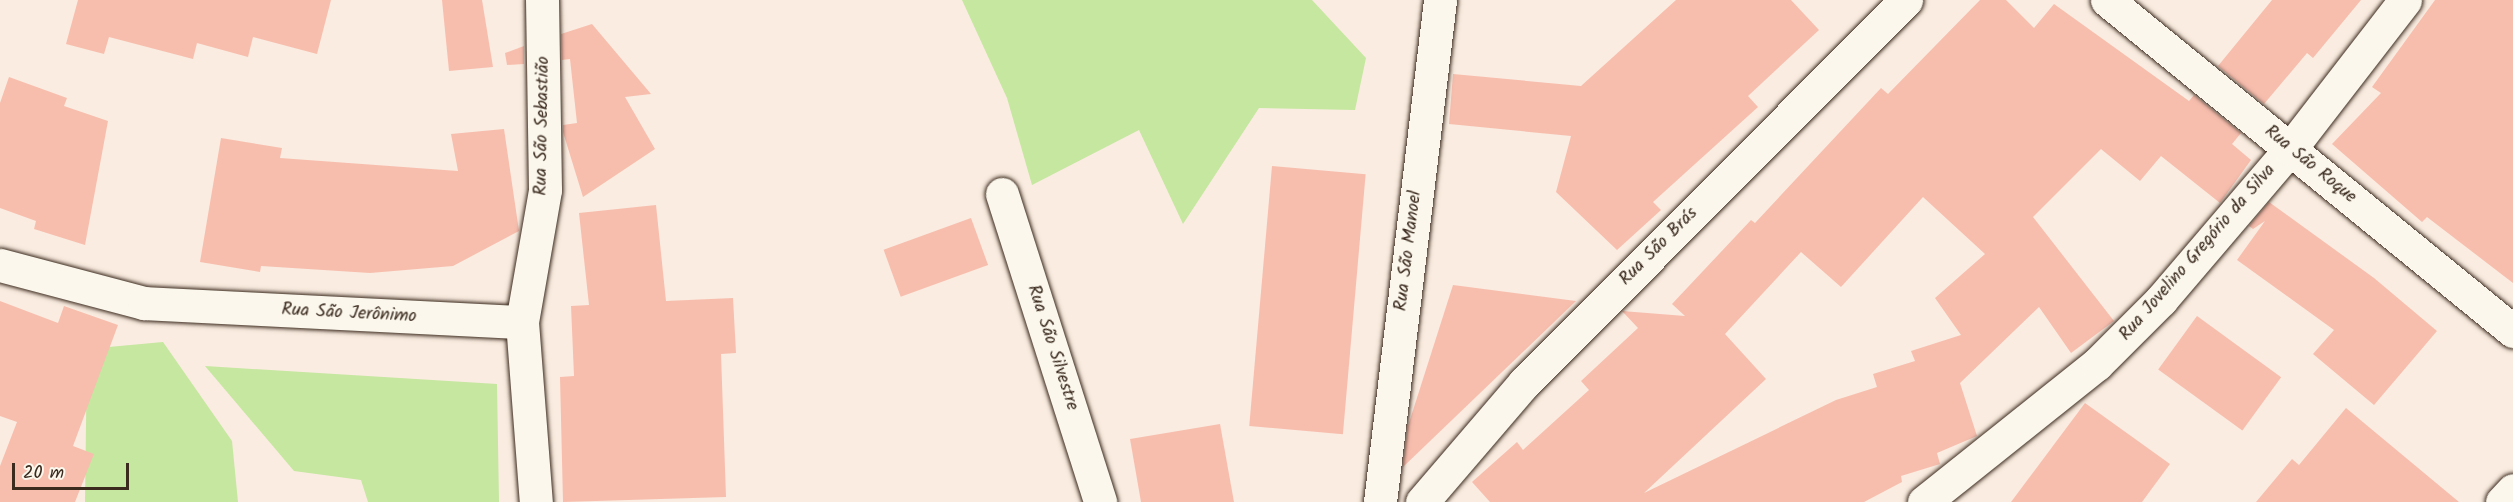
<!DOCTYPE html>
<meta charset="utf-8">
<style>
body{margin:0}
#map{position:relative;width:2513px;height:502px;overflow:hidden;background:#faece0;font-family:Kalam,sans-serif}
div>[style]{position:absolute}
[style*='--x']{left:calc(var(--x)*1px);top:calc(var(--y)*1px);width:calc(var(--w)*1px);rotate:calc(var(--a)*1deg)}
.green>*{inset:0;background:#c5e7a0}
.building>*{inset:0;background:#f7beae;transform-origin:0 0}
.roads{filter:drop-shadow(0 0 2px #3b2a1e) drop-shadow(0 0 2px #3b2a1e)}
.street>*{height:33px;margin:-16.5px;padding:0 16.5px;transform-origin:16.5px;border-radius:16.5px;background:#fbf7ec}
.secondary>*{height:33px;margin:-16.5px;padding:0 16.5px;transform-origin:16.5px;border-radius:16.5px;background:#fbf7ec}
span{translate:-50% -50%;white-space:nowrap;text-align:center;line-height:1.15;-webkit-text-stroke:4.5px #fbf7ec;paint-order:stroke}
.street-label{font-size:18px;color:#3b2a1e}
.scale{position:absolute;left:12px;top:463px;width:117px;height:27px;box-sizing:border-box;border:3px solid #3b2a1e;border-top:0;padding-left:8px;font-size:18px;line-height:21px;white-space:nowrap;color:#3b2a1e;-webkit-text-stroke:4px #fbf7ec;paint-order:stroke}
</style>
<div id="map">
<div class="green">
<div style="clip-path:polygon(962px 0,1312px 0,1366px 58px,1355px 110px,1259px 108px,1183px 224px,1139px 130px,1032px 185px,1007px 98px)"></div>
<div style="clip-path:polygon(163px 342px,232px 441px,238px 502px,85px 502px,87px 349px)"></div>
<div style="clip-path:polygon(205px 366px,497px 384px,499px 502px,368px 502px,361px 480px,294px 471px)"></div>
</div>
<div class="building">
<div style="clip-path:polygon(78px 0,331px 0,317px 54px,253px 37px,248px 57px,197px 43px,193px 59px,109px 37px,104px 54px,66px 44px)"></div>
<div style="clip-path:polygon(442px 0,482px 0,493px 67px,449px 71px)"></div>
<div style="clip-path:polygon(1676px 0,1791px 0,1819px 30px,1748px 96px,1758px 107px,1653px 202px,1661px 210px,1617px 250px,1556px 192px,1571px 136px,1449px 124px,1453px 74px,1581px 86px)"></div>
<div style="clip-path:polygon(evenodd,1980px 0,2006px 0,2034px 28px,2054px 4px,2189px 101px,2194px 95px,2241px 133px,2232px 144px,2251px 160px,2220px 203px,2161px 156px,2140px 181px,2101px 149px,2033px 217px,2114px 321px,2071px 353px,2039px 307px,1960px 383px,1977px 436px,1937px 453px,1940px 464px,1901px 476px,1902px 482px,1864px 502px,1490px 502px,1472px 482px,1517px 442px,1523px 450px,1589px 390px,1581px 381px,1638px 328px,1622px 311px,1685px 316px,1672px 304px,1751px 220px,1755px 223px,1881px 88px,1888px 94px,1980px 0,1923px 197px,1985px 254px,1935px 298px,1961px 335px,1911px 351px,1915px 361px,1873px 374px,1877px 387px,1836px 400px,1644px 493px,1766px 379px,1725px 334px,1801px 252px,1841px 287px,1923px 197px)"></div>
<div style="clip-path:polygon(2272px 0,2361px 0,2313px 58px,2307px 53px,2264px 104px,2218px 66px)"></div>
<div style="clip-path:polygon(2435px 0,2513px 0,2513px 283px,2427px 217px,2422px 222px,2332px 144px,2381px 93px,2372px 87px)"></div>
<div style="clip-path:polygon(592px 24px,651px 94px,625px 97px,655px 149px,583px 197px,563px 132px,563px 125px,577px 123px,570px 59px,562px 60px,561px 34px)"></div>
<div style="clip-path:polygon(524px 46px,524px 64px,507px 65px,505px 53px)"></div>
<div style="clip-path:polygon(9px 77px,67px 98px,64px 106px,108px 121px,85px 245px,34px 229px,36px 221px,0 208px,0 103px)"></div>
<div style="clip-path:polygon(504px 129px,519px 231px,453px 266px,370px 273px,261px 266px,260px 272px,200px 262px,221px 138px,282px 148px,280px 158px,458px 171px,451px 134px)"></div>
<div style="left:1272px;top:166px;width:94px;height:261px;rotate:5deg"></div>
<div style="clip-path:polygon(2269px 202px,2374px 278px,2437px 331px,2374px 405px,2313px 354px,2334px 330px,2237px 260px,2265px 221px,2253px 229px,2249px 226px)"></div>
<div style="clip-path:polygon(656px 205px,666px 301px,733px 298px,736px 353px,721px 354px,726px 497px,563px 502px,560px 377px,574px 376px,571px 306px,589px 305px,579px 213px)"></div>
<div style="left:971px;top:218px;width:50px;height:93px;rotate:70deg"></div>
<div style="clip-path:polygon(1453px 285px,1576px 301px,1403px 467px,1408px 426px)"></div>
<div style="clip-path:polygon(0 301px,58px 323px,64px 306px,118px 325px,73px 446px,94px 454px,75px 502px,0 502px,0 466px,17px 422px,0 416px)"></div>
<div style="left:2197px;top:316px;width:104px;height:66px;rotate:36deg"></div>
<div style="clip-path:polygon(2085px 403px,2170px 464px,2142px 502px,2011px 502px)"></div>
<div style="clip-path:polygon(2346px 408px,2459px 502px,2256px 502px,2292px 459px,2299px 465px)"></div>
<div style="clip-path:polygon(1220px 424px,1234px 502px,1141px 502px,1130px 439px)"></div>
</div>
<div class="roads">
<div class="street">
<div style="--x:2107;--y:0;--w:524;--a:39.19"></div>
<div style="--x:1002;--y:194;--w:323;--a:72.3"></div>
<div style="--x:0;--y:265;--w:149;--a:14.8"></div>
<div style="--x:144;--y:303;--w:378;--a:2.9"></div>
<div style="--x:522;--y:322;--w:181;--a:85.6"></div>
<div style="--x:522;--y:322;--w:134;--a:-80.1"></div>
<div style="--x:545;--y:190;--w:190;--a:-90.9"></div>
<div style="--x:1380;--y:502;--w:506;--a:-83.18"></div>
<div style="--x:1422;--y:502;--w:157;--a:-49.4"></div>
<div style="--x:1524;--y:383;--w:541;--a:-45.07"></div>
<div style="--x:2502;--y:502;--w:16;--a:-47"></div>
</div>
<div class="secondary">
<div style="--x:1924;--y:502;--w:221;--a:-38.6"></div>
<div style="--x:2097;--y:364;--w:91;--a:-45"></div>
<div style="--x:2161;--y:300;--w:199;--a:-49.5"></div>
<div style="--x:2290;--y:149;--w:188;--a:-52.3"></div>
</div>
</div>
<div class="street-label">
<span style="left:543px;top:126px;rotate:-89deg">Rua São Sebastião</span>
<span style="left:2310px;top:165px;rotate:39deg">Rua São Roque</span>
<span style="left:1659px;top:247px;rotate:-45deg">Rua São Brás</span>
<span style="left:1409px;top:251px;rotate:-83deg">Rua São Manoel</span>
<span style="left:2198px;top:253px;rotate:-49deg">Rua Jovelino Gregório da Silva</span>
<span style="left:349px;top:314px;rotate:3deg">Rua São Jerônimo</span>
<span style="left:1052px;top:348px;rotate:72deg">Rua São Silvestre</span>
</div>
<div class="scale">20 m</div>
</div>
